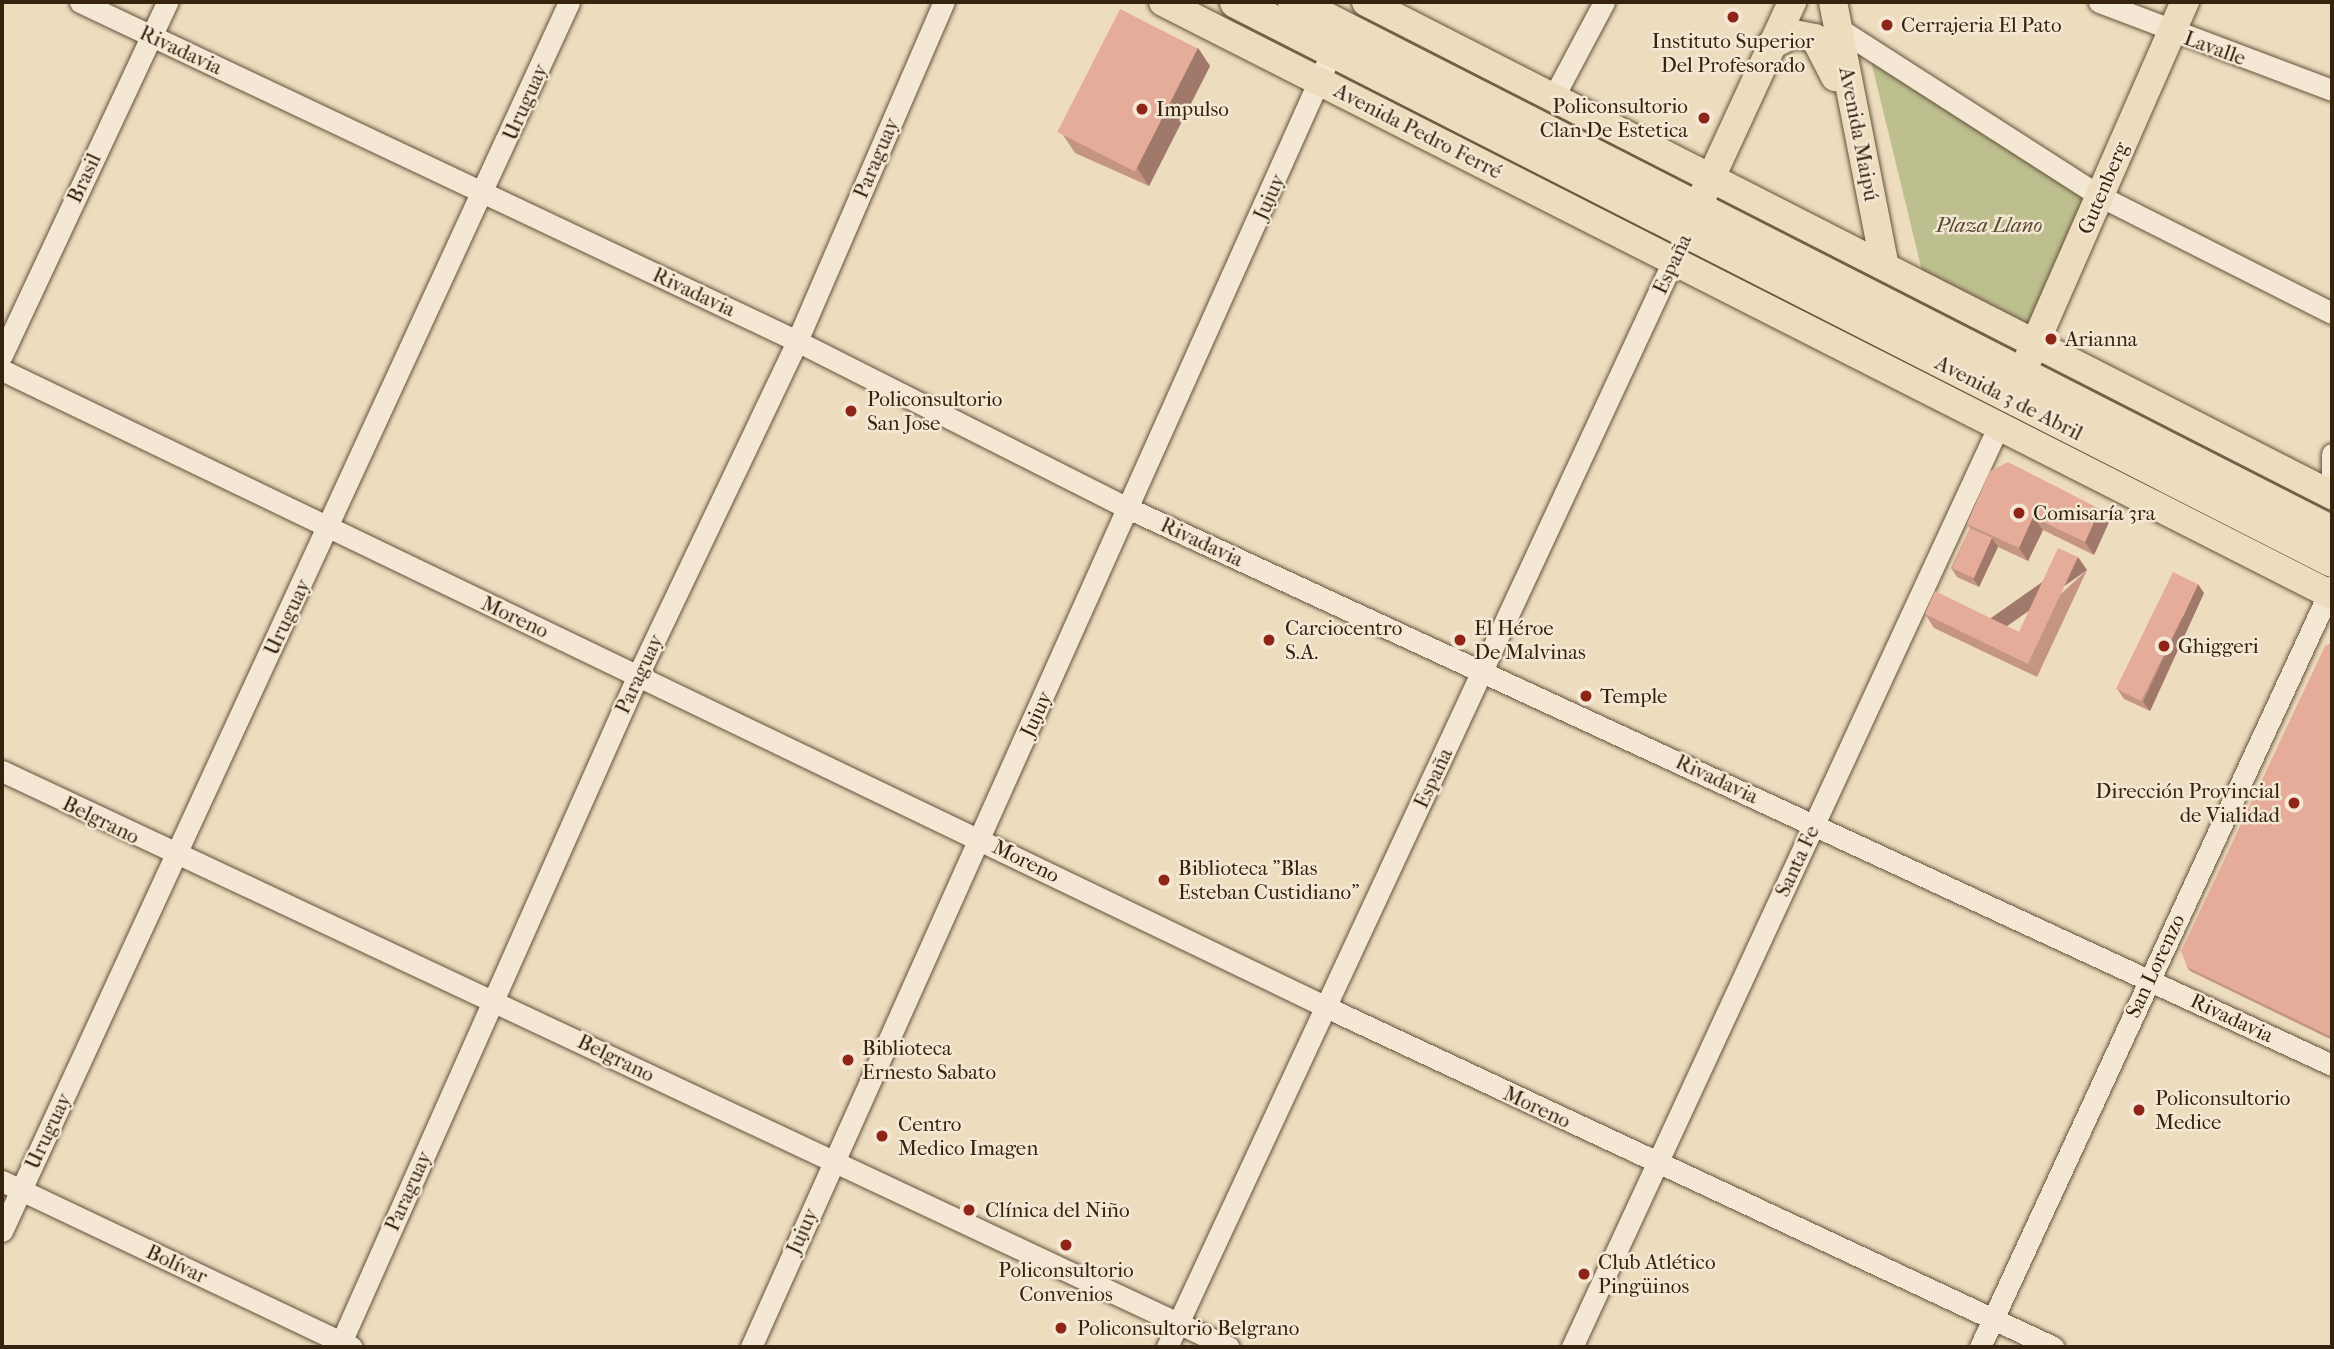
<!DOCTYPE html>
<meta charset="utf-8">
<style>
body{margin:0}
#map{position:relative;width:2334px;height:1349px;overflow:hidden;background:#eedcbf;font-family:"IM FELL French Canon",serif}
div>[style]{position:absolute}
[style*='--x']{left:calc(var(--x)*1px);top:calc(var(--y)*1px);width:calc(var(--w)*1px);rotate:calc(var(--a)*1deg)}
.green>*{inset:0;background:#bdbf8f}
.roads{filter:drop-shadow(0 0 2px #63513a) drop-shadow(0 0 2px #63513a)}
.minor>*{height:21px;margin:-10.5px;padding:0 10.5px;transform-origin:10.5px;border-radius:10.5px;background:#f4e8d5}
.major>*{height:28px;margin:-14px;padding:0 14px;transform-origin:14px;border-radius:14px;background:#eedcbf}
.highway>*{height:32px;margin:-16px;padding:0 16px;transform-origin:16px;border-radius:16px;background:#eedcbf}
.wall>*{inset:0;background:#c59584}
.shaded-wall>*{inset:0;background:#a0796b;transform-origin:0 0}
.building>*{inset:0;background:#e5ad99;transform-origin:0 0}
.dots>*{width:19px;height:19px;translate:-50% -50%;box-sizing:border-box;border:4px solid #f4e8d5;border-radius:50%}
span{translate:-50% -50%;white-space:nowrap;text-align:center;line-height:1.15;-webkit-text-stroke:5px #f4e8d5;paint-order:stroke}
.poi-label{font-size:21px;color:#35230d}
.left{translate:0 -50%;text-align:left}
.right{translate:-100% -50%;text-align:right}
.street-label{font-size:21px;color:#35230d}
.park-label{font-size:21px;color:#574a2e;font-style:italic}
.frame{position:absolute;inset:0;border:4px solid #35230d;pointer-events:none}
</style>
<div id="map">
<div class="green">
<div style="clip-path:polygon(1871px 61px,2088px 199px,2032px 327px,1923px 275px)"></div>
</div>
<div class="roads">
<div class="minor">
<div style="--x:80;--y:2;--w:793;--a:25.3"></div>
<div style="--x:797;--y:341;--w:375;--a:26.8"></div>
<div style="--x:1132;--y:510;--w:1322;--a:24.82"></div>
<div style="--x:2099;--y:2;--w:249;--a:20.7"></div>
<div style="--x:1838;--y:28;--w:311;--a:32.7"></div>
<div style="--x:2100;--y:196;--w:260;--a:26.8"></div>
<div style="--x:1553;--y:98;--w:109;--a:-62"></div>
<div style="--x:2;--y:355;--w:390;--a:-64.9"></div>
<div style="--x:2;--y:370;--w:1469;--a:25.69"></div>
<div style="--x:1326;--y:1007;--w:803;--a:25.06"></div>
<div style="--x:2332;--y:454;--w:27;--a:90"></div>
<div style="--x:2;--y:771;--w:1355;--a:25.15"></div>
<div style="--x:2;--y:1181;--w:387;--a:25.4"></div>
<div style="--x:2;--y:1231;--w:1353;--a:-65.23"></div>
<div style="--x:339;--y:1347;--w:736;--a:-66.01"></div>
<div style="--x:638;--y:675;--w:370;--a:-64.5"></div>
<div style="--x:797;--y:341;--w:369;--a:-66.6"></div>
<div style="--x:751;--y:1347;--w:1403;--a:-65.85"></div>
<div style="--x:1167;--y:1347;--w:1198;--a:-65.02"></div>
<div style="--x:1572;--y:1347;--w:1014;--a:-65.15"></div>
<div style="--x:1980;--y:1347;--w:838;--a:-65.18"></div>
</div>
<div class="major">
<div style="--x:1163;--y:2;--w:1311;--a:26.9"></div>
<div style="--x:1366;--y:2;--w:1085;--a:27.04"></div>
<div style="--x:1833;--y:2;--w:269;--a:78.9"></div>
<div style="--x:1768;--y:47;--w:29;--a:-27"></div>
<div style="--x:1794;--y:34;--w:21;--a:11"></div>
<div style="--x:1815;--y:38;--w:44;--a:62.9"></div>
<div style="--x:1703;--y:195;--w:213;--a:-65.2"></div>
<div style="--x:2029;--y:357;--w:388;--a:-66.3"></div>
</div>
<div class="highway">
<div style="--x:1236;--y:2;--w:1230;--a:27.02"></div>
<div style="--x:1294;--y:2;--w:1165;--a:27.05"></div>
</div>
</div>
<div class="wall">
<div style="clip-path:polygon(1198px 48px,1210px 66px,1149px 186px,1075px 153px,1063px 135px)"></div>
<div style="clip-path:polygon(1990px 471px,2109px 522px,2094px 555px,2043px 530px,2028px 561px,1998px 547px,1979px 587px,1957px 577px,1951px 568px,1970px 528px,1967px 524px)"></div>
<div style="clip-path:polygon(2087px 570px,2037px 677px,1934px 628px,1925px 614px,2019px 632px)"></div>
<div style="clip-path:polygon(2204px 593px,2150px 711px,2124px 699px,2118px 690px)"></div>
<div style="clip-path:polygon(2332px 643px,2332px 1040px,2190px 971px,2187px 967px)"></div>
</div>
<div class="shaded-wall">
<div style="clip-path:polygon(1198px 48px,1210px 66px,1149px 186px,1137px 168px)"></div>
<div style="clip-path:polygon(2100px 509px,2109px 522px,2094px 555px,2085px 542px)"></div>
<div style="clip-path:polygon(2033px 517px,2043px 530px,2028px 561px,2019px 548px)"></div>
<div style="clip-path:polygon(1992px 538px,1998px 547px,1979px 587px,1973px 578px)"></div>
<div style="left:2078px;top:557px;width:16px;height:118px;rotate:55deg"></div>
<div style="clip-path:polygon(2198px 584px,2204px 593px,2150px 711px,2143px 702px)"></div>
</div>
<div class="building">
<div style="left:1120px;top:9px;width:87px;height:138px;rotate:27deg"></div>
<div style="clip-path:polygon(2008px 462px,2100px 509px,2085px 542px,2033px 517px,2019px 548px,1967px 524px,1990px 471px)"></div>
<div style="left:1970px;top:528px;width:24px;height:44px;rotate:24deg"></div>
<div style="clip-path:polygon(2058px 548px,2078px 557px,2028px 664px,1925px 614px,1935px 591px,2019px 632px)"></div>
<div style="left:2173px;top:572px;width:28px;height:130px;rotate:26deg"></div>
<div style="clip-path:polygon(2332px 643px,2332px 1037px,2187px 967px,2181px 951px,2325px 646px)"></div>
</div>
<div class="dots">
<div style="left:1733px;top:17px;background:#8f2418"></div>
<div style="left:1887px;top:25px;background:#8f2418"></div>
<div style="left:1142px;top:109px;background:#8f2418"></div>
<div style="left:1704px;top:118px;background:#8f2418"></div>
<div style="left:2051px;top:339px;background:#8f2418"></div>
<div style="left:851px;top:411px;background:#8f2418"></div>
<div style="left:2019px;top:513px;background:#8f2418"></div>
<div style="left:1269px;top:640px;background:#8f2418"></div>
<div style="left:1460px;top:640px;background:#8f2418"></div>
<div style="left:2164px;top:646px;background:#8f2418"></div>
<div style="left:1586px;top:696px;background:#8f2418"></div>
<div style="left:2294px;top:803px;background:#8f2418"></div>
<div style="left:1164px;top:880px;background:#8f2418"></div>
<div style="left:848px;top:1060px;background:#8f2418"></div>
<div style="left:2139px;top:1110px;background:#8f2418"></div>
<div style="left:882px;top:1136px;background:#8f2418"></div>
<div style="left:969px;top:1210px;background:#8f2418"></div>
<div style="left:1066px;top:1245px;background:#8f2418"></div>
<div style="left:1584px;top:1274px;background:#8f2418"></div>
<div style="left:1061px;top:1328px;background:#8f2418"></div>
</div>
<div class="poi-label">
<span class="left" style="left:1901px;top:25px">Cerrajeria El Pato</span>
<span style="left:1733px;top:53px">Instituto Superior<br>Del Profesorado</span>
<span class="right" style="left:1688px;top:118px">Policonsultorio<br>Clan De Estetica</span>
<span class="left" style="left:1156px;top:109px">Impulso</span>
<span class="left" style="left:2065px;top:339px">Arianna</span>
<span class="left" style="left:867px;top:411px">Policonsultorio<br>San Jose</span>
<span class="left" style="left:2033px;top:513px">Comisaría 3ra</span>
<span class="left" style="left:1285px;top:640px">Carciocentro<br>S.A.</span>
<span class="left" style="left:1474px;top:640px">El Héroe<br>De Malvinas</span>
<span class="left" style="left:2178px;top:646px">Ghiggeri</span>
<span class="left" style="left:1600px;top:696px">Temple</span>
<span class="right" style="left:2280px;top:803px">Dirección Provincial<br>de Vialidad</span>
<span class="left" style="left:1178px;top:880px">Biblioteca "Blas<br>Esteban Custidiano"</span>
<span class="left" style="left:862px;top:1060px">Biblioteca<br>Ernesto Sabato</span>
<span class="left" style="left:2155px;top:1110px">Policonsultorio<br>Medice</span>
<span class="left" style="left:898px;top:1136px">Centro<br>Medico Imagen</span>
<span class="left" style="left:985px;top:1210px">Clínica del Niño</span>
<span class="left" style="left:1598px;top:1274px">Club Atlético<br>Pingüinos</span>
<span style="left:1066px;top:1282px">Policonsultorio<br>Convenios</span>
<span class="left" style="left:1077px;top:1328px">Policonsultorio Belgrano</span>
</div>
<div class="street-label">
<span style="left:2215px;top:48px;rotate:20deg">Lavalle</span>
<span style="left:181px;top:50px;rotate:25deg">Rivadavia</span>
<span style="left:525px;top:102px;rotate:-66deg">Uruguay</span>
<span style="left:1418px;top:131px;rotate:27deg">Avenida Pedro Ferré</span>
<span style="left:1859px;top:134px;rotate:79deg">Avenida Maipú</span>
<span style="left:876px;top:158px;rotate:-67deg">Paraguay</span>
<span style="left:84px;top:178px;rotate:-65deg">Brasil</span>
<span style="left:2103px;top:188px;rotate:-67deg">Gutenberg</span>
<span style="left:1269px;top:197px;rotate:-66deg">Jujuy</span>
<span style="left:1672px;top:264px;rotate:-65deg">España</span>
<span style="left:694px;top:292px;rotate:25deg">Rivadavia</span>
<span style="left:2009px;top:398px;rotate:27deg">Avenida 3 de Abril</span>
<span style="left:1202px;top:542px;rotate:25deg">Rivadavia</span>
<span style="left:287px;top:617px;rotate:-65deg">Uruguay</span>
<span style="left:515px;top:617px;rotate:25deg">Moreno</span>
<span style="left:639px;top:674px;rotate:-65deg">Paraguay</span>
<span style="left:1036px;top:714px;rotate:-65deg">Jujuy</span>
<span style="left:1433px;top:778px;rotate:-65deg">España</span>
<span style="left:1717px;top:779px;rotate:25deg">Rivadavia</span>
<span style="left:101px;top:820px;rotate:26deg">Belgrano</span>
<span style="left:1026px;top:861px;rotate:26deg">Moreno</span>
<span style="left:1797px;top:861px;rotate:-65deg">Santa Fe</span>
<span style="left:2155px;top:966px;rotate:-65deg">San Lorenzo</span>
<span style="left:2232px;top:1018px;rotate:25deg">Rivadavia</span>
<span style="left:616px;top:1058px;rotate:26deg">Belgrano</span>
<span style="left:1537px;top:1107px;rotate:25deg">Moreno</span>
<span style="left:48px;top:1131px;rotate:-65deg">Uruguay</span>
<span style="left:408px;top:1191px;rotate:-66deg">Paraguay</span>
<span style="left:802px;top:1231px;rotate:-66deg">Jujuy</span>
<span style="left:177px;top:1264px;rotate:25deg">Bolívar</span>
</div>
<div class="park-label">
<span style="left:1989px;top:225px">Plaza Llano</span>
</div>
<div class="frame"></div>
</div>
